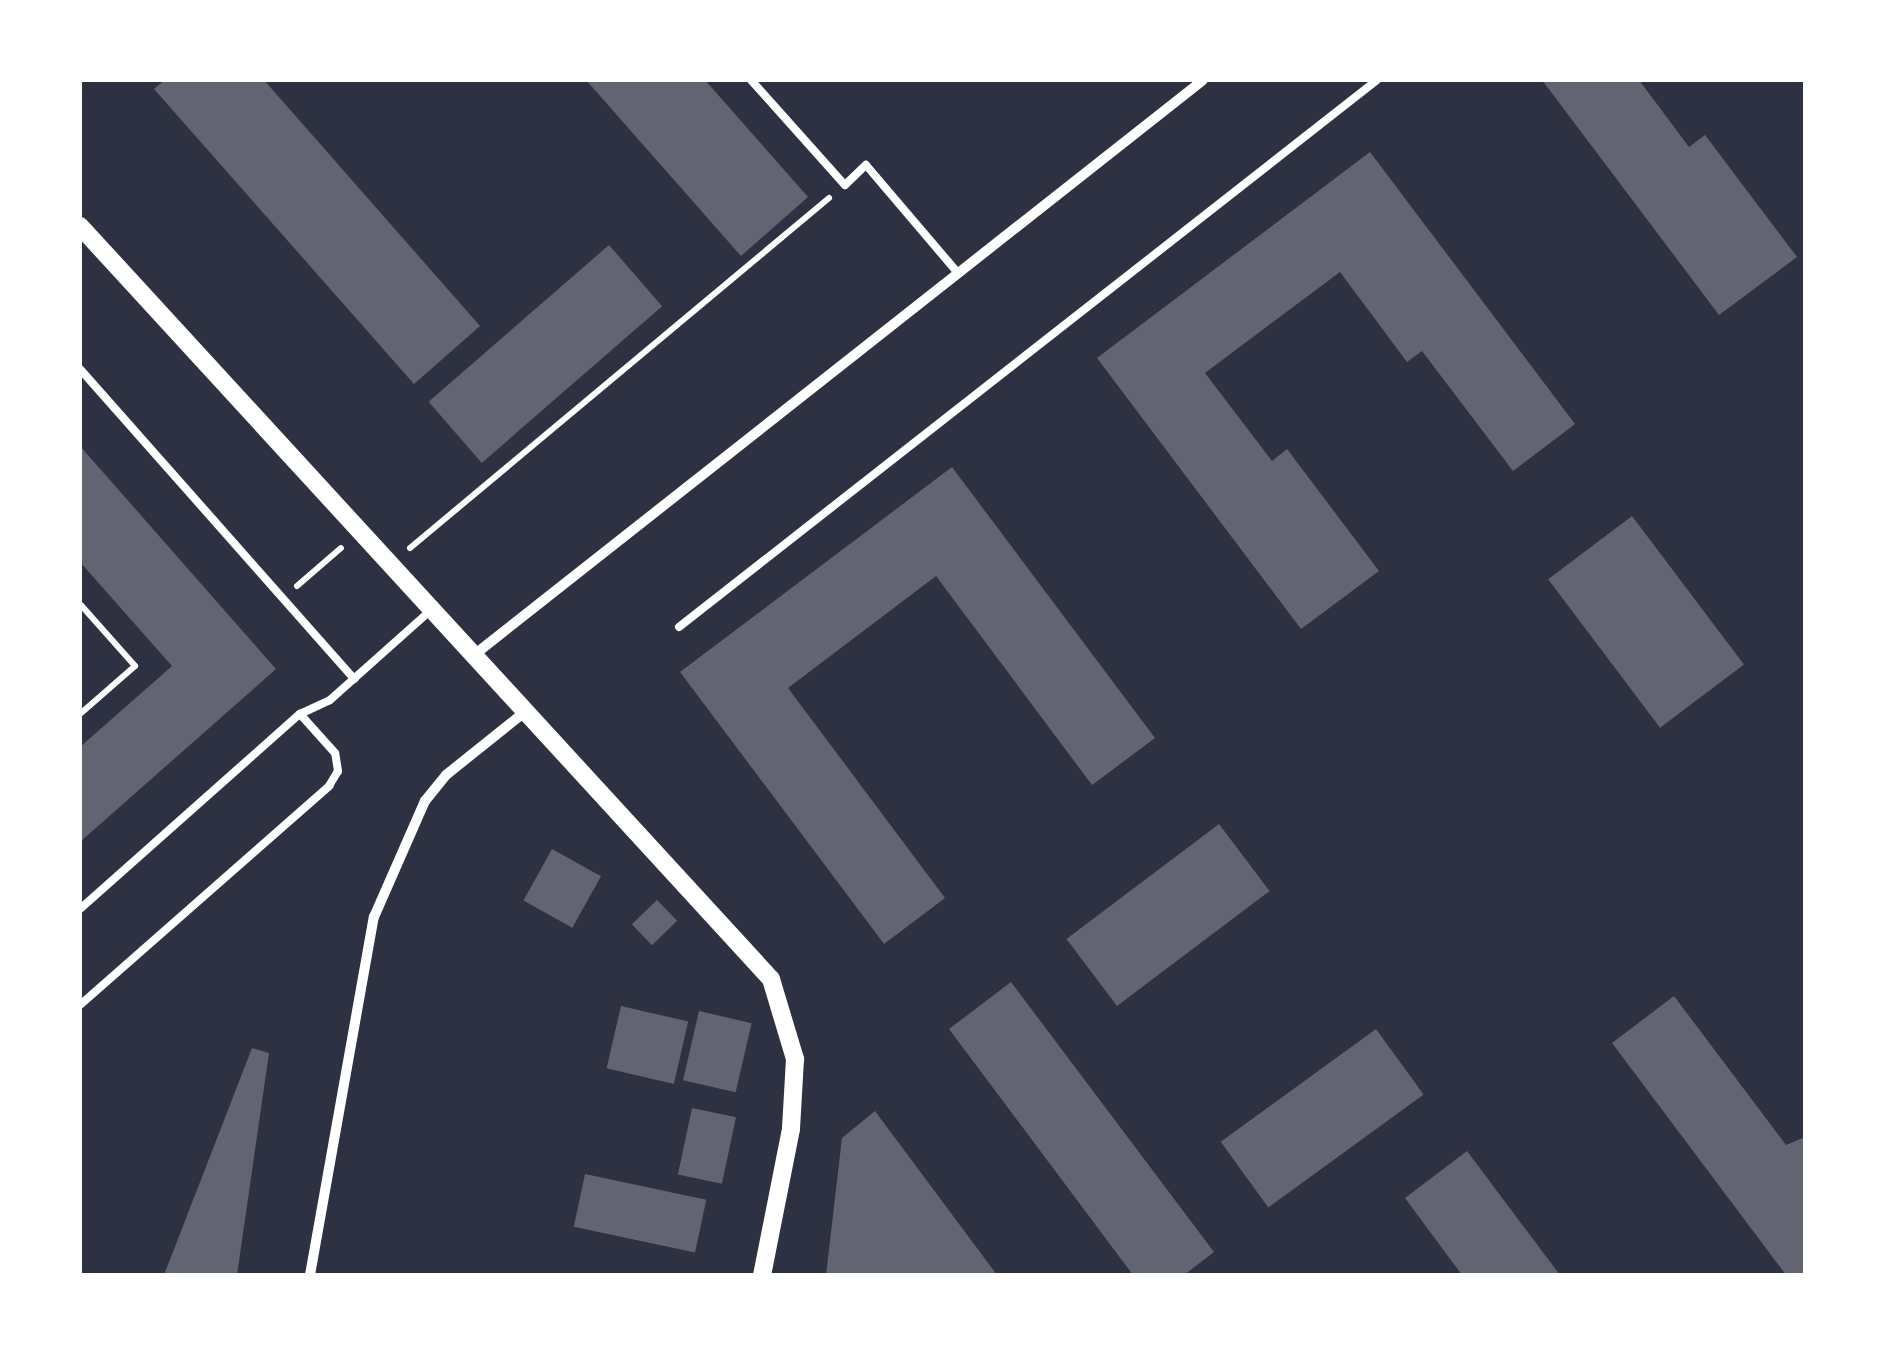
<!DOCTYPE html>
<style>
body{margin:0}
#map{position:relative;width:1885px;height:1355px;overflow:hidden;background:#2d3142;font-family:Commissioner,sans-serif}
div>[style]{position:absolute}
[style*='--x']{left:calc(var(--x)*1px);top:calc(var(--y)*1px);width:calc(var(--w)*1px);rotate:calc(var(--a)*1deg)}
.building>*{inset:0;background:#626471;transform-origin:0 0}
.path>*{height:6px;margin:-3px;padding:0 3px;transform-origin:3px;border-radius:3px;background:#fff}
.service>*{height:8px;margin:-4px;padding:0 4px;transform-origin:4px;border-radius:4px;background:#fff}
.minor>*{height:10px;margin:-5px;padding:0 5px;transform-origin:5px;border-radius:5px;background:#fff}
.tertiary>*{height:18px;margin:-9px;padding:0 9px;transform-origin:9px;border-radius:9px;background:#fff}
span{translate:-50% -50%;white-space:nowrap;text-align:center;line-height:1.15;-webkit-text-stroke:8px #fff;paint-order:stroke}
.frame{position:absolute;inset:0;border:82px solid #fff;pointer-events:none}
</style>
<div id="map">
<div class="building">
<div style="clip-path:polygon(165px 80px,264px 80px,480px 326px,414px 384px,154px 89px)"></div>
<div style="clip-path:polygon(586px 80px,705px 80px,808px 197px,741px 256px)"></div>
<div style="clip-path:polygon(1542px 80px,1639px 80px,1689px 147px,1705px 135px,1797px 257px,1719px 315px)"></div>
<div style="clip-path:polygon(1370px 152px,1575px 424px,1513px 471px,1422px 351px,1407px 362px,1340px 272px,1205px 373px,1272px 461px,1287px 449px,1379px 571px,1301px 629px,1097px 358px)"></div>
<div style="left:609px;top:245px;width:81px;height:239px;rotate:49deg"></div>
<div style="clip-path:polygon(80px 446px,276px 669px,80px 842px,80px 747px,172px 666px,80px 562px)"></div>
<div style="clip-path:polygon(952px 467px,1155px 738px,1092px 785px,936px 576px,788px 688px,945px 898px,884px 944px,680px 672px)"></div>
<div style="left:1632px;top:516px;width:186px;height:105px;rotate:53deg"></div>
<div style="left:1219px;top:824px;width:84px;height:191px;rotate:53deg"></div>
<div style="left:552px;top:849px;width:56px;height:59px;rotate:29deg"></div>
<div style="left:657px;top:900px;width:29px;height:35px;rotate:46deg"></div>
<div style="clip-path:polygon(1011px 982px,1214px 1252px,1184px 1275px,1133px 1275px,949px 1029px)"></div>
<div style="clip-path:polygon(1674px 996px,1786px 1145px,1805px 1137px,1805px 1275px,1786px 1275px,1612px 1043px)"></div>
<div style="left:621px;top:1006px;width:69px;height:64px;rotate:13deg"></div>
<div style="left:699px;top:1011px;width:54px;height:71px;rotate:13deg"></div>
<div style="left:1376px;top:1029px;width:81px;height:192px;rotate:54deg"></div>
<div style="clip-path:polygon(252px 1048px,269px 1053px,237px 1275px,164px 1275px)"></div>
<div style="left:692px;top:1108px;width:45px;height:68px;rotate:12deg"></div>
<div style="clip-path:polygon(875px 1111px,997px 1275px,826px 1275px,842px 1138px)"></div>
<div style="clip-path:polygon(1467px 1151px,1560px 1275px,1462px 1275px,1405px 1198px)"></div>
<div style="left:585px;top:1174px;width:124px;height:54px;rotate:12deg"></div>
</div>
<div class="path">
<div style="--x:410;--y:548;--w:546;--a:-39.87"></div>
<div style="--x:297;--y:586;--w:58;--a:-40.8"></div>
<div style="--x:80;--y:604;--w:83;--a:48.4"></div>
<div style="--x:135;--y:666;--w:73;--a:138.9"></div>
</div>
<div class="service">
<div style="--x:751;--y:80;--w:141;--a:48.2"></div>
<div style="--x:845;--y:185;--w:29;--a:-44"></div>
<div style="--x:866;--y:165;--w:142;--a:49.6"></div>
<div style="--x:80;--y:369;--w:414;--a:48.5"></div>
<div style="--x:679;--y:627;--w:887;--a:-38.08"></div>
<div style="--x:80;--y:909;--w:294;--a:-41.6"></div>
<div style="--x:300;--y:714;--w:33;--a:-25"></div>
<div style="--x:330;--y:700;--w:137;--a:-41.7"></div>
<div style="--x:80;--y:1005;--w:332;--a:-41.3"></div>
<div style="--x:329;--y:786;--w:17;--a:-59"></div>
<div style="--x:338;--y:771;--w:18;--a:-99"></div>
<div style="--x:335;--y:753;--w:52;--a:-131.9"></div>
</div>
<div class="minor">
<div style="--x:474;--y:655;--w:928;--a:-38.26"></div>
<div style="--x:310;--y:1275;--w:364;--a:-79.9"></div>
<div style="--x:374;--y:917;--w:127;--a:-66.3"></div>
<div style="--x:425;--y:801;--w:33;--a:-51"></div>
<div style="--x:446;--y:775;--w:102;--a:-38.7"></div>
</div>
<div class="tertiary">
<div style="--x:80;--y:226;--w:1022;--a:47.46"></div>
<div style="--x:771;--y:979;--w:84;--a:73.3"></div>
<div style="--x:795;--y:1059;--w:70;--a:93.3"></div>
<div style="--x:791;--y:1129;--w:149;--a:101.2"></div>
</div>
<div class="frame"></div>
</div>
